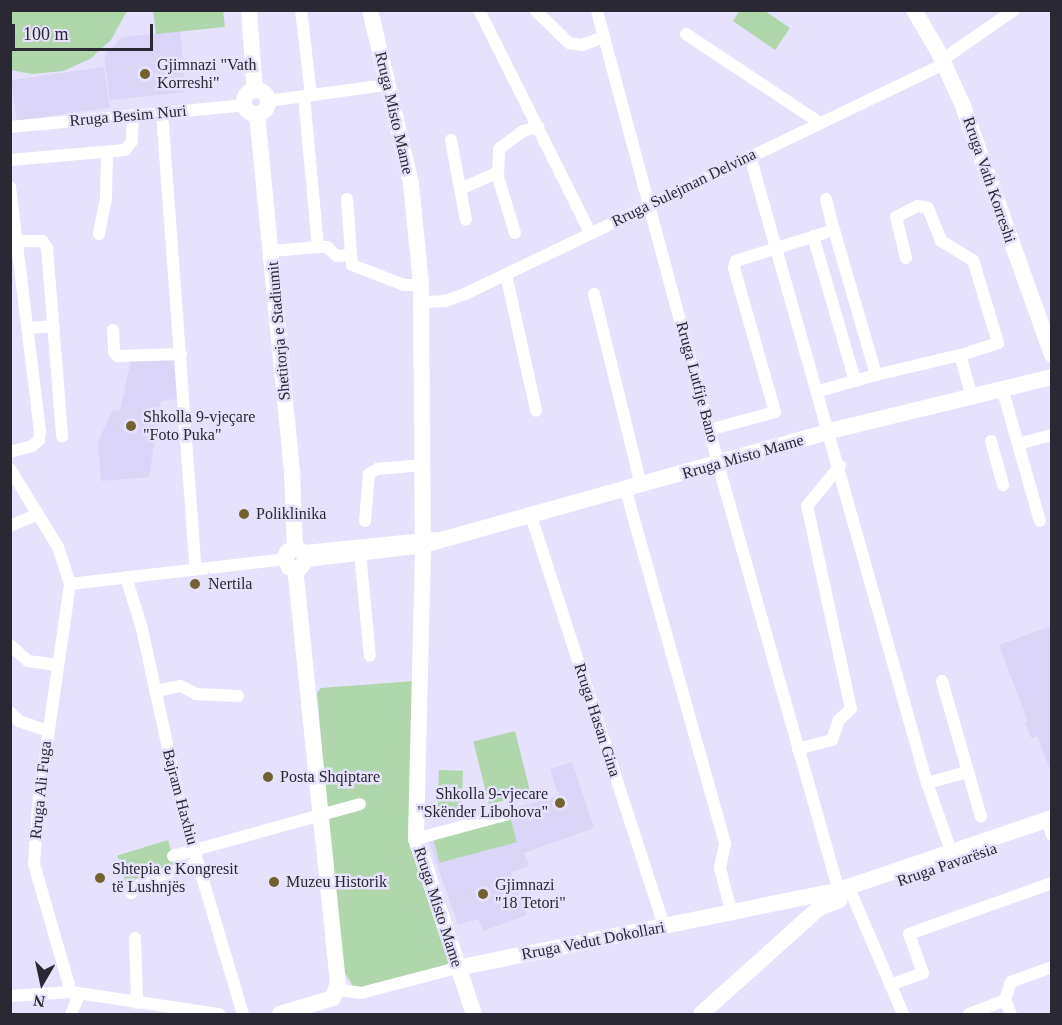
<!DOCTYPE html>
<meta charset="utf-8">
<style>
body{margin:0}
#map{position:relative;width:1062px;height:1025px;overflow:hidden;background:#e6e2fe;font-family:"Times New Roman",serif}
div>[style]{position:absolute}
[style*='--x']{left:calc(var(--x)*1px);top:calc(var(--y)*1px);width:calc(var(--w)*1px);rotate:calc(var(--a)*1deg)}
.built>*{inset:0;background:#dbd5f8;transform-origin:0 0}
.green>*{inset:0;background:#b0d6ac;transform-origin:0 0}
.street>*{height:12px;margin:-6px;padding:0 6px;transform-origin:6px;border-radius:6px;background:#fff}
.secondary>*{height:16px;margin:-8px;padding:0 8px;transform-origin:8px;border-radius:8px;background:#fff}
.secondary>.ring{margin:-8px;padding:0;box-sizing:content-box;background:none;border:16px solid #fff;border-radius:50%}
.dots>*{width:16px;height:16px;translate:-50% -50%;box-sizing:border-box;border:3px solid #e6e2fe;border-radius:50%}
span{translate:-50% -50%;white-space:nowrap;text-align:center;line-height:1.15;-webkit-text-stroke:5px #e6e2fe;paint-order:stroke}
.poi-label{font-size:16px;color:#2a2832}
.left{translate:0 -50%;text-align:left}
.right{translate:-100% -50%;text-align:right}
.street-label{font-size:16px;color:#2a2832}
.frame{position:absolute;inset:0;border:12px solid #2a2832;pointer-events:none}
.north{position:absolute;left:12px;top:953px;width:60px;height:60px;-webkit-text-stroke:4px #e6e2fe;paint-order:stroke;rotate:189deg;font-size:16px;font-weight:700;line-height:24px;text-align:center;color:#2a2832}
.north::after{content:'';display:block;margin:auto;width:21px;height:27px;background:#2a2832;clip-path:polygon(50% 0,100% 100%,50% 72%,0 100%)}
.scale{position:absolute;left:12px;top:24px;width:141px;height:27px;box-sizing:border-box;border:3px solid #2a2832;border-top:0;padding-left:8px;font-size:18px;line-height:21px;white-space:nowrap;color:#2a2832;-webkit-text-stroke:4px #e6e2fe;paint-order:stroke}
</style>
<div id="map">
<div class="built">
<div style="clip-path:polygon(180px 31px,186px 92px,110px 100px,104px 56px,122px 37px)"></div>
<div style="left:104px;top:67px;width:41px;height:94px;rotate:82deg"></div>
<div style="clip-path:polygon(176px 359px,177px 399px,161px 401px,149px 477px,101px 481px,98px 442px,112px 410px,120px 411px,131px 360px)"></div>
<div style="clip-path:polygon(1051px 626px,1052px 626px,1051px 772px,1037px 736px,1031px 738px,1025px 723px,1028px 722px,999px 645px)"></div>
<div style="clip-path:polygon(572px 762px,594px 828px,524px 853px,529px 866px,511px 872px,527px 915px,483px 931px,478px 919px,458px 925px,428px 839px,509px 809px,559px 796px,550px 769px)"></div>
</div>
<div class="green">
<div style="clip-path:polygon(740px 10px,765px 11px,790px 28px,775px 50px,733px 21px)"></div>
<div style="clip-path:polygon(10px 11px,11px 10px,127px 11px,111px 40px,90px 59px,63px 71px,32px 74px,11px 70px)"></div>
<div style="clip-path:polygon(153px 11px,223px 11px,225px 27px,156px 34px)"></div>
<div style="clip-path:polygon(414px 681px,409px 819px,449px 966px,368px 990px,353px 986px,342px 968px,317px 693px,321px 688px)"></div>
<div style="left:515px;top:731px;width:65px;height:43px;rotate:76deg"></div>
<div style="left:439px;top:770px;width:24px;height:41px;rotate:2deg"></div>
<div style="left:510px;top:816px;width:27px;height:80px;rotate:75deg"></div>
<div style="left:168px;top:840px;width:28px;height:53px;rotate:73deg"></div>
</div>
<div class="street">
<div style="--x:301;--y:10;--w:86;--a:83.3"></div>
<div style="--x:479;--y:10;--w:249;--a:63.5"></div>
<div style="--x:535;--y:10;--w:47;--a:44.1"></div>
<div style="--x:569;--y:43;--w:13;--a:9"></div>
<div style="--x:582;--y:45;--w:23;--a:-20"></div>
<div style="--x:597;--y:11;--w:469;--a:75"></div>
<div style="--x:718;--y:464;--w:451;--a:74.2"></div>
<div style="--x:686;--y:34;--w:161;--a:33.6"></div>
<div style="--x:942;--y:60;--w:88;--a:-34.8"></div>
<div style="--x:304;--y:96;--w:152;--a:84.7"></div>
<div style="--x:318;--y:247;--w:9;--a:0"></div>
<div style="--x:327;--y:247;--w:13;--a:42"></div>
<div style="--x:337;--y:256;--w:14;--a:-4"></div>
<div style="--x:268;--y:101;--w:120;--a:-7.7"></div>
<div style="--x:162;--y:112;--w:459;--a:85.8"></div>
<div style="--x:10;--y:127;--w:236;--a:-5.3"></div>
<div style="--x:451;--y:140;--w:81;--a:79.4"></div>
<div style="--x:750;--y:156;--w:652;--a:74.24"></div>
<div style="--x:927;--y:783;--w:75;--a:70.6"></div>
<div style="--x:10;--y:160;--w:115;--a:-5"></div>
<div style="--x:125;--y:150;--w:11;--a:-52"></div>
<div style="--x:132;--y:141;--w:26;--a:-88"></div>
<div style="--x:10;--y:187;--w:246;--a:83"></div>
<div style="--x:40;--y:431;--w:9;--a:96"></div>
<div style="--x:39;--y:440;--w:9;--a:139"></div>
<div style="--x:32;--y:446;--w:23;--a:165"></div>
<div style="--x:460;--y:189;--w:40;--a:-23.4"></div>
<div style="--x:347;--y:199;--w:66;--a:85.7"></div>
<div style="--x:352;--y:265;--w:56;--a:21"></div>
<div style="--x:404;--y:285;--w:17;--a:0"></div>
<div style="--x:826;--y:199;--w:32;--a:76"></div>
<div style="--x:515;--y:233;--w:59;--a:-106.9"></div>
<div style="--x:498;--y:177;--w:28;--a:-88"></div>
<div style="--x:499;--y:149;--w:30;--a:-37"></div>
<div style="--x:523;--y:131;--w:16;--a:-15"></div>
<div style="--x:99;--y:234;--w:36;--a:-79"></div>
<div style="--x:106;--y:199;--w:46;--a:-88.8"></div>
<div style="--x:813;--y:236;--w:151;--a:73.8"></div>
<div style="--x:17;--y:241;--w:25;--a:0"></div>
<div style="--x:42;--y:241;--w:9;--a:54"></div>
<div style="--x:47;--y:248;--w:189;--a:85.4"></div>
<div style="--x:272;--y:251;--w:46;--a:-5"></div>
<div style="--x:906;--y:258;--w:42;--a:-103.7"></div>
<div style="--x:896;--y:217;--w:25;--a:-27"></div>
<div style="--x:918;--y:206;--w:10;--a:11"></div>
<div style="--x:928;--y:208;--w:35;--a:68"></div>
<div style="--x:941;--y:241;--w:37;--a:31"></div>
<div style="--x:973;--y:260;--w:87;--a:73.2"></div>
<div style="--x:998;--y:343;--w:40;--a:162"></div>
<div style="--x:506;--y:274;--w:140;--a:77.6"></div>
<div style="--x:594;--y:294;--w:198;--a:76.2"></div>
<div style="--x:421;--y:302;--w:24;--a:-2"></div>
<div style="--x:445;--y:301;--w:21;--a:-19"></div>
<div style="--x:465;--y:294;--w:531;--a:-25.65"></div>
<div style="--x:28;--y:328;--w:26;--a:-4"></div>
<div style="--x:113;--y:330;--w:22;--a:87"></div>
<div style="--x:114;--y:352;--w:6;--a:45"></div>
<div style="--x:118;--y:356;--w:63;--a:-1.8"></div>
<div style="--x:1002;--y:388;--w:138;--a:74.1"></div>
<div style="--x:819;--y:391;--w:59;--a:-15.7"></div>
<div style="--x:709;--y:430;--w:68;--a:-15.3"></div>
<div style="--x:775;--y:412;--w:150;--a:-105.9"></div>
<div style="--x:734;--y:268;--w:7;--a:-74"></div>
<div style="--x:736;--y:261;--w:103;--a:-17.6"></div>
<div style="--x:834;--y:230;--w:151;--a:73.8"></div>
<div style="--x:876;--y:375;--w:86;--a:-13.4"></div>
<div style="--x:960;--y:355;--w:41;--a:74.2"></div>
<div style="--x:991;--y:441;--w:46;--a:74.7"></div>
<div style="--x:1018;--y:444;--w:35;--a:-15"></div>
<div style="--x:10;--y:469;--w:92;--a:58.4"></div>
<div style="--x:58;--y:547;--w:39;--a:72"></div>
<div style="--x:70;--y:584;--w:224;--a:98.2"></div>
<div style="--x:38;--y:806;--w:58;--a:93.9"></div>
<div style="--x:34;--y:864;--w:133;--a:73.9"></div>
<div style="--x:626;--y:491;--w:367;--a:74.3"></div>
<div style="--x:725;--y:844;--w:25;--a:102"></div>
<div style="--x:720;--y:868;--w:48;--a:75.4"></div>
<div style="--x:530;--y:513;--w:434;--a:72"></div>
<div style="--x:365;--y:521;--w:47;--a:-85.1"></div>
<div style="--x:369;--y:474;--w:9;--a:-32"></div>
<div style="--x:377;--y:469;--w:45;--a:-5.1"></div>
<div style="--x:10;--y:526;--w:30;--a:-23"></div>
<div style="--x:360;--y:553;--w:103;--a:84.5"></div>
<div style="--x:126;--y:577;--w:54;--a:72.9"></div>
<div style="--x:142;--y:629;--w:178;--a:77.7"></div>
<div style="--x:180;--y:803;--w:220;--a:73.4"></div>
<div style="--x:70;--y:584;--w:216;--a:-6.6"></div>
<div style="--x:10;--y:645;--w:24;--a:42"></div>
<div style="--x:28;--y:661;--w:29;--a:8"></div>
<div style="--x:942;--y:681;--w:141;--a:74"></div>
<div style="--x:155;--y:691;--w:26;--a:-11"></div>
<div style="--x:181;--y:686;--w:17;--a:28"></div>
<div style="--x:196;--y:694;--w:42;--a:2.7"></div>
<div style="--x:10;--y:712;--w:13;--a:45"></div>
<div style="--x:19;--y:721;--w:31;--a:19"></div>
<div style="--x:798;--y:749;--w:35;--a:-15"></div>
<div style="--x:832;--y:740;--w:21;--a:-71"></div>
<div style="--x:839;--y:720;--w:16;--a:-43"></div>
<div style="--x:851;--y:709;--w:208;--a:-102.2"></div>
<div style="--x:807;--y:506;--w:52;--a:-50.5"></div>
<div style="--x:927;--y:783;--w:41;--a:-15.4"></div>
<div style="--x:1050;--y:829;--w:6;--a:72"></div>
<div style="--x:416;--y:839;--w:95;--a:-15.2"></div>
<div style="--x:173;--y:856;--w:194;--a:-15.5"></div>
<div style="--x:849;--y:888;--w:137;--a:66.8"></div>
<div style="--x:131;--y:893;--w:19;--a:-43"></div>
<div style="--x:145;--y:880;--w:56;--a:-17.8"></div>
<div style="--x:135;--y:938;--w:65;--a:88.2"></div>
<div style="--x:890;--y:985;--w:35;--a:-20"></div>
<div style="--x:923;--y:973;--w:41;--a:-109.7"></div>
<div style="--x:909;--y:934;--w:152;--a:-19.6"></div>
<div style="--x:338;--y:990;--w:23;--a:7"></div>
<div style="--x:361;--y:993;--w:99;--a:-14.6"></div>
<div style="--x:10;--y:996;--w:61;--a:-3.8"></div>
<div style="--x:71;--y:992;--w:150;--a:8.5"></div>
<div style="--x:1005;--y:1000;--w:19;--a:-72"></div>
<div style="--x:1011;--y:982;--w:44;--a:-20.1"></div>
<div style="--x:71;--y:1014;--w:21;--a:-67"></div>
<div style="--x:969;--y:1014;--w:39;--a:-21"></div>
<div style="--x:1005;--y:1000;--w:15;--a:67"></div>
</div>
<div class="secondary">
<div style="--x:249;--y:10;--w:81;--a:85.8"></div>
<div style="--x:370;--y:10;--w:179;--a:76.7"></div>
<div style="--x:411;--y:184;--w:101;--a:84.3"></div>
<div style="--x:421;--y:285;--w:264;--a:89.6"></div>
<div style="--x:423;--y:549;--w:290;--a:91.4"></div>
<div style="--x:416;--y:839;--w:184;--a:71.7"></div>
<div style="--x:914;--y:10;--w:50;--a:59.8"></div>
<div style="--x:939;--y:53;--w:58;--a:65.6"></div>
<div style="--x:963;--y:106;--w:264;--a:70.3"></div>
<div class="ring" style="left:244px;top:90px;width:8px;height:8px"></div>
<div style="--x:257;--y:114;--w:361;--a:84.4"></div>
<div style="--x:292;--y:473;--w:75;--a:87.7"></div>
<div style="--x:434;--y:540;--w:129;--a:174.2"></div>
<div style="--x:306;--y:553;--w:12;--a:-156"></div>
<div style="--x:295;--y:548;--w:9;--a:153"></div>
<div style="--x:287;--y:552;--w:7;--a:106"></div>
<div style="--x:285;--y:559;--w:9;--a:63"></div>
<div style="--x:289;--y:567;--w:10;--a:11"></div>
<div style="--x:299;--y:569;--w:13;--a:-51"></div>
<div style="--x:307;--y:559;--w:117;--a:-6.9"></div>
<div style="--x:423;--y:545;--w:423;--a:-15.6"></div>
<div style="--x:830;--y:431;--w:228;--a:-13.7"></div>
<div style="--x:457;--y:968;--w:390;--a:-11.5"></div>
<div style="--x:839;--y:890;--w:225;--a:-18.7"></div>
<div style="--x:280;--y:1014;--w:55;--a:-16.8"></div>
<div style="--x:333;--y:998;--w:16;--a:-72"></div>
<div style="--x:338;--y:983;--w:416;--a:-95.9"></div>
<div style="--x:701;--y:1014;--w:159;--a:-41.9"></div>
<div style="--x:819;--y:908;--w:22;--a:-21"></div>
</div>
<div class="dots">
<div style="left:145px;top:74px;background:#736230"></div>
<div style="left:131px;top:426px;background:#736230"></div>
<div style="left:244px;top:514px;background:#736230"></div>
<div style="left:195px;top:584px;background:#736230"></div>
<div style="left:268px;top:777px;background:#736230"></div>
<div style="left:560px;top:803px;background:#736230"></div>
<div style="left:100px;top:878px;background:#736230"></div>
<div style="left:274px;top:882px;background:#736230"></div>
<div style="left:483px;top:894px;background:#736230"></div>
</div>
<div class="poi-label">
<span class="left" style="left:157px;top:74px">Gjimnazi "Vath<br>Korreshi"</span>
<span class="left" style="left:143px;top:426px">Shkolla 9-vjeçare<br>"Foto Puka"</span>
<span class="left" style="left:256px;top:514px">Poliklinika</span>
<span class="left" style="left:208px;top:584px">Nertila</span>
<span class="left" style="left:280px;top:777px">Posta Shqiptare</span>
<span class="right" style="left:548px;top:803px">Shkolla 9-vjecare<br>"Skënder Libohova"</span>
<span class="left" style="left:112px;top:878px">Shtepia e Kongresit<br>të Lushnjës</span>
<span class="left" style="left:286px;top:882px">Muzeu Historik</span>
<span class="left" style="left:495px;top:894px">Gjimnazi<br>"18 Tetori"</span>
</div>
<div class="street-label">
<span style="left:394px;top:113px;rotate:77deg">Rruga Misto Mame</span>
<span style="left:128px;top:116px;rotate:-5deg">Rruga Besim Nuri</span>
<span style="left:989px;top:180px;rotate:71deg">Rruga Vath Korreshi</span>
<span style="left:684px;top:188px;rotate:-26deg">Rruga Sulejman Delvina</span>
<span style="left:279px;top:331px;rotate:-95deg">Shetitorja e Stadiumit</span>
<span style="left:697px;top:382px;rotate:75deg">Rruga Lutfije Bano</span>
<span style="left:743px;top:457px;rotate:-16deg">Rruga Misto Mame</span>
<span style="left:597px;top:720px;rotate:72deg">Rruga Hasan Gina</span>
<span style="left:41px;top:790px;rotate:-84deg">Rruga Ali Fuga</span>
<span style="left:180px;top:797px;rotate:75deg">Bajram Haxhiu</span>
<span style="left:947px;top:865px;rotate:-19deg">Rruga Pavarësia</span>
<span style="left:438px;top:907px;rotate:72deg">Rruga Misto Mame</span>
<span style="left:593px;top:941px;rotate:-11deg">Rruga Vedut Dokollari</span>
</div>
<div class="frame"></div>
<div class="north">N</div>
<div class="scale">100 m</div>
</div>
